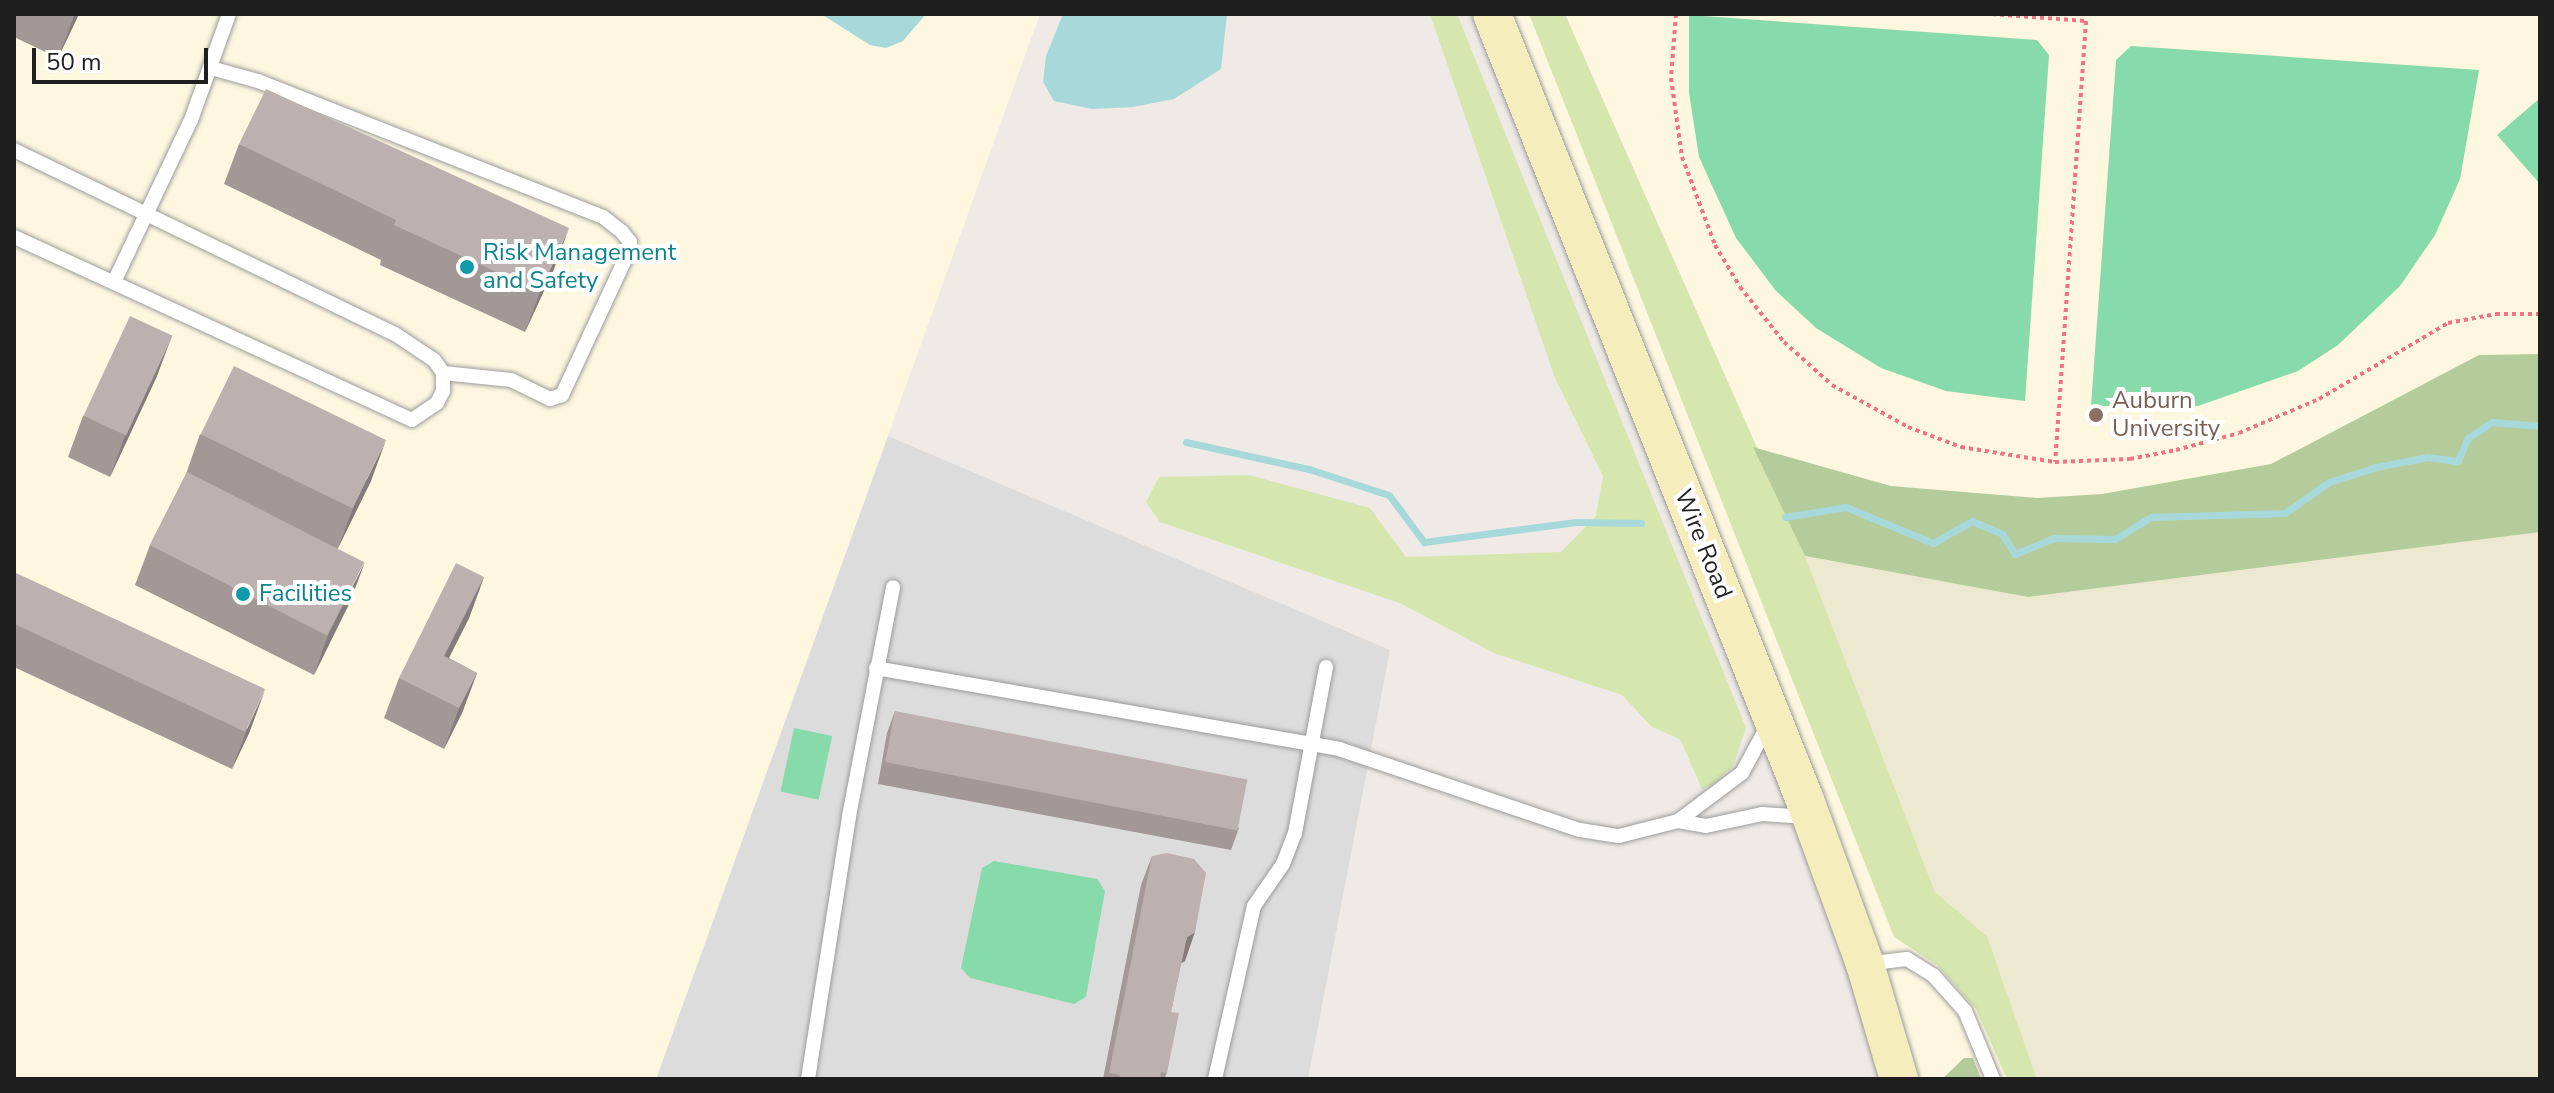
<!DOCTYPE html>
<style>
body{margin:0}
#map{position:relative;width:2554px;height:1093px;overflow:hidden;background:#efeae5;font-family:"Nunito Sans",sans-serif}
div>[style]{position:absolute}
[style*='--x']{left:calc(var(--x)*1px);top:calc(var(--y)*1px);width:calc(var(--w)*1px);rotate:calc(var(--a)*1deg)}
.residential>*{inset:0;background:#dddcdc}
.education>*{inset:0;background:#fdf7e0}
.farmland>*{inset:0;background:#ede9d1}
.grass>*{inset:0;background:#d5e6ae}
.forest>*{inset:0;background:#b4cc9c}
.pitch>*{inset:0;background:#87daa9;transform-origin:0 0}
.water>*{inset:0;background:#a8d9da}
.stream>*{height:7px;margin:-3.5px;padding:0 3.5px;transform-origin:3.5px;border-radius:3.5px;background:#a8d9da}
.path>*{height:4px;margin-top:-2px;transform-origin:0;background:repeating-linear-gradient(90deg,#f27380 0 4px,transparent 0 8px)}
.roads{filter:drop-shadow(0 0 2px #9c9c9c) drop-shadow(0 0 2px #9c9c9c)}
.lane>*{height:14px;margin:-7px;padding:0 7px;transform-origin:7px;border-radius:7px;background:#fff}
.secondary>*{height:38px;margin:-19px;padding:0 19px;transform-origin:19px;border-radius:19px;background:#f6edbc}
.wall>*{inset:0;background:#a29896}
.shaded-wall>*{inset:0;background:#847c7a}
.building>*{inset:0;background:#bcb1af;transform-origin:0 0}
.dots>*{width:22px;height:22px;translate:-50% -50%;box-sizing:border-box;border:4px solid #fff;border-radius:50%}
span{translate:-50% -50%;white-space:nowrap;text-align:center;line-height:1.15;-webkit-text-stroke:8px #fff;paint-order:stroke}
.culture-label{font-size:24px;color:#0d838f}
.left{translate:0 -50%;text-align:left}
.education-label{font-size:24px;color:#785e54}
.street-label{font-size:24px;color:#1f1f1f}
.frame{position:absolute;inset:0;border:16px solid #1f1f1f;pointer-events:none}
.scale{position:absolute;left:32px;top:48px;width:176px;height:36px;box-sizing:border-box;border:4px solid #1f1f1f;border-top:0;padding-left:10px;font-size:24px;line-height:28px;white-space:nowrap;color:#1f1f1f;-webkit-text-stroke:6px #fff;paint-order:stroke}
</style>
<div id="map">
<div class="residential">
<div style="clip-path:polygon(888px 436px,1390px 650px,1308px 1079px,656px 1079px)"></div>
</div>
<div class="education">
<div style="clip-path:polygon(14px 14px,1040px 14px,656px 1079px,14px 1079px)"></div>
<div style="clip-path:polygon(1492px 14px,2540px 14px,2540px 1079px,1899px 1079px)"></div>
</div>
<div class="farmland">
<div style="clip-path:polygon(2540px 532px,2540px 1079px,2037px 1079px,1987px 936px,1935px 892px,1805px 556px,2028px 597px)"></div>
</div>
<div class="grass">
<div style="clip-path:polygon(1430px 14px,1457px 14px,1746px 728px,1733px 766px,1713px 785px,1702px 789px,1680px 739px,1652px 727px,1622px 695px,1494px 653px,1400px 603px,1160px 522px,1146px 502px,1159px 477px,1249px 475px,1370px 508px,1406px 557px,1561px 552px,1596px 516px,1603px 476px,1555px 378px)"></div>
<div style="clip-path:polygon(1529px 14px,1565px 14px,1805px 556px,1935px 892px,1987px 936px,2037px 1079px,2007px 1079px,1976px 1009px,1937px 965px,1894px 937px)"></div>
</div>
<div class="forest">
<div style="clip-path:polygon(2540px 354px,2540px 532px,2028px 597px,1805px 556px,1753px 447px,1891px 486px,2037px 498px,2102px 494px,2271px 464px,2479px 355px)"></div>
<div style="clip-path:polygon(1964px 1058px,1973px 1058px,1981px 1079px,1942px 1079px)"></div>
</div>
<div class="pitch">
<div style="clip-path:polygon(1689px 15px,2037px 40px,2049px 55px,2025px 401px,1946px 391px,1881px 368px,1816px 328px,1776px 291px,1736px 238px,1699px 157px,1689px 93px)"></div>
<div style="clip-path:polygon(2131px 46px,2479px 70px,2460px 179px,2435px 235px,2400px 286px,2338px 345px,2298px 371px,2198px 406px,2091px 406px,2116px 60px)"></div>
<div style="clip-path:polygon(2540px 98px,2540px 184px,2497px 135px)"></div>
<div style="left:794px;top:728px;width:39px;height:65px;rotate:12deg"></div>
<div style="clip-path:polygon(994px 861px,1097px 879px,1105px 891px,1086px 997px,1074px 1004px,970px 978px,961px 968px,982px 868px)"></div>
</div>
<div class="water">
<div style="clip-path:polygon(821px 14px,926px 14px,903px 41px,886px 48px,870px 45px)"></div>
<div style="clip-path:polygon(1063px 14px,1227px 14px,1221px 69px,1174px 99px,1133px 107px,1092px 109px,1054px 101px,1043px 82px,1046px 56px)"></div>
</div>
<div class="stream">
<div style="--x:1186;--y:442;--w:126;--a:12.4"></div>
<div style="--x:1309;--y:469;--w:84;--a:18"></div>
<div style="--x:1389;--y:495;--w:59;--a:53.3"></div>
<div style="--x:1424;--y:542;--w:153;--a:-7.5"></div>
<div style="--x:1576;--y:522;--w:65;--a:0.9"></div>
<div style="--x:1785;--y:517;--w:62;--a:-9.3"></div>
<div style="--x:1846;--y:507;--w:94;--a:22.5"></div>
<div style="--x:1933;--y:543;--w:45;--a:-29.4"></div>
<div style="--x:1972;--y:521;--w:33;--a:23"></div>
<div style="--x:2002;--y:534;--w:24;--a:57"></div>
<div style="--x:2015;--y:554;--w:42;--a:-22.3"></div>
<div style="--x:2054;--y:538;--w:61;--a:0.9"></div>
<div style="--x:2115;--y:539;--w:42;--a:-31.4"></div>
<div style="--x:2151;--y:517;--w:134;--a:-1.7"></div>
<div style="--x:2285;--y:513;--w:54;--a:-35.2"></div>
<div style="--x:2329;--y:482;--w:49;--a:-17.7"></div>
<div style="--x:2376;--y:467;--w:53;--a:-10.9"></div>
<div style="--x:2428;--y:457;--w:30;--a:8"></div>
<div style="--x:2458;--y:461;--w:25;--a:-67"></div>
<div style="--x:2468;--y:438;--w:29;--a:-34"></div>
<div style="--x:2492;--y:422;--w:48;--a:4.8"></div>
</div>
<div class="path">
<div style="--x:1676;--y:14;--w:64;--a:94.5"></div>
<div style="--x:1671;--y:78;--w:80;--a:82.1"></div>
<div style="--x:1682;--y:157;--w:94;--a:69.4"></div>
<div style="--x:1715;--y:245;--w:49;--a:59.2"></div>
<div style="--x:1740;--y:287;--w:70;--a:51.3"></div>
<div style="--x:1784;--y:342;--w:64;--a:41.9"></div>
<div style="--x:1832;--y:385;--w:87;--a:28.9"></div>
<div style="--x:1908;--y:427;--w:57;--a:20.7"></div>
<div style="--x:1961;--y:447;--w:95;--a:9.1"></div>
<div style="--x:2055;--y:462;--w:75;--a:-2.3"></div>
<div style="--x:2130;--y:459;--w:47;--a:-11.1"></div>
<div style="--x:2176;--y:450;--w:65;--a:-15.1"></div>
<div style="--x:2239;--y:433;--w:87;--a:-23"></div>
<div style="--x:2319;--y:399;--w:150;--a:-30.5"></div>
<div style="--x:2448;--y:323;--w:49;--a:-10.6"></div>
<div style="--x:2496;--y:314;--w:44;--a:0"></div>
<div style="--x:1992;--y:14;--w:94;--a:4.3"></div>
<div style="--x:2086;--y:21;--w:442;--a:94"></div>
</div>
<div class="roads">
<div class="lane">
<div style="--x:211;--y:68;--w:49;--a:15.5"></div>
<div style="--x:258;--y:81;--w:371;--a:21.5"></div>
<div style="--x:603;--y:217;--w:24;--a:38"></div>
<div style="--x:622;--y:232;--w:13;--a:51"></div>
<div style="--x:630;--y:242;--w:11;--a:100"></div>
<div style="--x:628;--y:253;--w:157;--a:114.9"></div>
<div style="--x:562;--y:395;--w:13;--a:162"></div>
<div style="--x:550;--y:399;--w:43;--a:-154"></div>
<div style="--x:511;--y:380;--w:68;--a:-174.1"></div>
<div style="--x:14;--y:150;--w:423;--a:25.8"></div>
<div style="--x:395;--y:334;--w:47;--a:33.7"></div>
<div style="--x:434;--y:360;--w:16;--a:55"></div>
<div style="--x:443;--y:373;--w:18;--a:90"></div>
<div style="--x:443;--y:391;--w:13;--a:117"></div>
<div style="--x:437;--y:403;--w:30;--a:146"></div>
<div style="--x:412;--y:420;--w:438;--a:-155.3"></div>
<div style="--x:114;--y:282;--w:179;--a:-64.6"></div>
<div style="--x:191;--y:120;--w:113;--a:-70.3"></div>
<div style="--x:876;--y:668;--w:470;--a:9.9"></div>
<div style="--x:1339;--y:749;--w:254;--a:18.6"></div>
<div style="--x:1580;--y:830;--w:39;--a:9"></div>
<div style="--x:1619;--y:836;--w:61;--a:-14.3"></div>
<div style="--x:1678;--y:821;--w:28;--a:10"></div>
<div style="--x:1706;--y:826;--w:57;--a:-12.1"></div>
<div style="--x:1762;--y:814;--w:45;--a:3.8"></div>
<div style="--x:1678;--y:821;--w:80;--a:-36.9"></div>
<div style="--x:1742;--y:773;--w:55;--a:-61.6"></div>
<div style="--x:1865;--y:964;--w:42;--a:-6.8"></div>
<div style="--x:1907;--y:959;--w:31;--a:32"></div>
<div style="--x:1933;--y:975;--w:48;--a:48.4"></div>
<div style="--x:1965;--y:1011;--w:74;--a:67.6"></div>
<div style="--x:808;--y:1079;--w:266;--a:-81.1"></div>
<div style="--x:849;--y:816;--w:233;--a:-79.1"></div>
<div style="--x:1215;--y:1079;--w:177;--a:-77.3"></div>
<div style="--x:1254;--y:906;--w:51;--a:-55.4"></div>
<div style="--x:1283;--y:864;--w:33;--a:-69"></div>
<div style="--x:1295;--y:833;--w:169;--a:-79.4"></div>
</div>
<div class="secondary">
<div style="--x:1492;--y:14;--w:846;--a:68.29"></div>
<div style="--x:1805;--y:800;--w:175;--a:69.9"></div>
<div style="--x:1865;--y:964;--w:120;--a:73.5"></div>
</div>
</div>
<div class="wall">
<div style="clip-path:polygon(14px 14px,79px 14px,58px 58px,14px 37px)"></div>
<div style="clip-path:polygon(239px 144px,554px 269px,525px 332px,380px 265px,381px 260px,224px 184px)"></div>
<div style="clip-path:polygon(157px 376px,110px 477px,68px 457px,83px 416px)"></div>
<div style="clip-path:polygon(200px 434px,371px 481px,338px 548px,350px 602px,314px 675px,135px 585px,150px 545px,186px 474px)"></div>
<div style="clip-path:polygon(14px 572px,250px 731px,232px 769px,14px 667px)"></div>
<div style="clip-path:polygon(484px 577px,469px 618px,449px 658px,477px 673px,462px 713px,444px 749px,384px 718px,399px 678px)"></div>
<div style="clip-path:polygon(895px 711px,1239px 828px,1231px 850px,878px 784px,887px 733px)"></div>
<div style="clip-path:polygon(1152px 856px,1185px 961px,1181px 963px,1171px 1012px,1167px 1073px,1164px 1079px,1103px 1079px,1141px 885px)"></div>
</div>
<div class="shaded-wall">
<div style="clip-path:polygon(75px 14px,79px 14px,58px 58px)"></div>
<div style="clip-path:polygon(569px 228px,554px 269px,525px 332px,540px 292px)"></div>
<div style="clip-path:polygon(172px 336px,157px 376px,110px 477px,125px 436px)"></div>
<div style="clip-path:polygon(386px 440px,371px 481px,338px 548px,353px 508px)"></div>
<div style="clip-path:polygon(365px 562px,350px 602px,314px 675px,328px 635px)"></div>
<div style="clip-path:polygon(484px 577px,469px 618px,429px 697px,444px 656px)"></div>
<div style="clip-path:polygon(477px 673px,462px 713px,444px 749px,459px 708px)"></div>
<div style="clip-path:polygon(265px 690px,250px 731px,232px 769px,247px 729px)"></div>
<div style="clip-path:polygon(1195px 932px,1185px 961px,1176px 966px,1187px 937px)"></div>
</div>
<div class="building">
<div style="clip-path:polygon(266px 89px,569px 228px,540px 292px,394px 225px,396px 220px,239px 144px)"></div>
<div style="left:130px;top:316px;width:47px;height:110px;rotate:25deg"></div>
<div style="left:234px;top:366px;width:169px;height:76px;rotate:26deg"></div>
<div style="left:187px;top:472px;width:199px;height:82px;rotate:27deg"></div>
<div style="clip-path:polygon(456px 563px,484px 577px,444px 656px,477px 673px,459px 708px,399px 678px)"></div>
<div style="left:14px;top:572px;width:277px;height:47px;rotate:25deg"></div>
<div style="left:895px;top:711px;width:359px;height:52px;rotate:11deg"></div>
<div style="clip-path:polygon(1167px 853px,1194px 859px,1206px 873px,1195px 932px,1187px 937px,1171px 1012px,1179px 1013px,1167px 1073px,1161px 1072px,1160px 1079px,1119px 1079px,1120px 1075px,1109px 1073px,1152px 856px)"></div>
</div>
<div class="dots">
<div style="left:467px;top:267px;background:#0f9aa8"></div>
<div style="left:2096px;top:415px;background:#8d6e63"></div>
<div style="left:243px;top:594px;background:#0f9aa8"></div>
</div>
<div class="culture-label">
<span class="left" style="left:483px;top:267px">Risk Management<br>and Safety</span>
<span class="left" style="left:259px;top:594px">Facilities</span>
</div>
<div class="education-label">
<span class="left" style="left:2112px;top:415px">Auburn<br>University</span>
</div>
<div class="street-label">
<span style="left:1703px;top:544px;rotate:68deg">Wire Road</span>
</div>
<div class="frame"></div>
<div class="scale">50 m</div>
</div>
